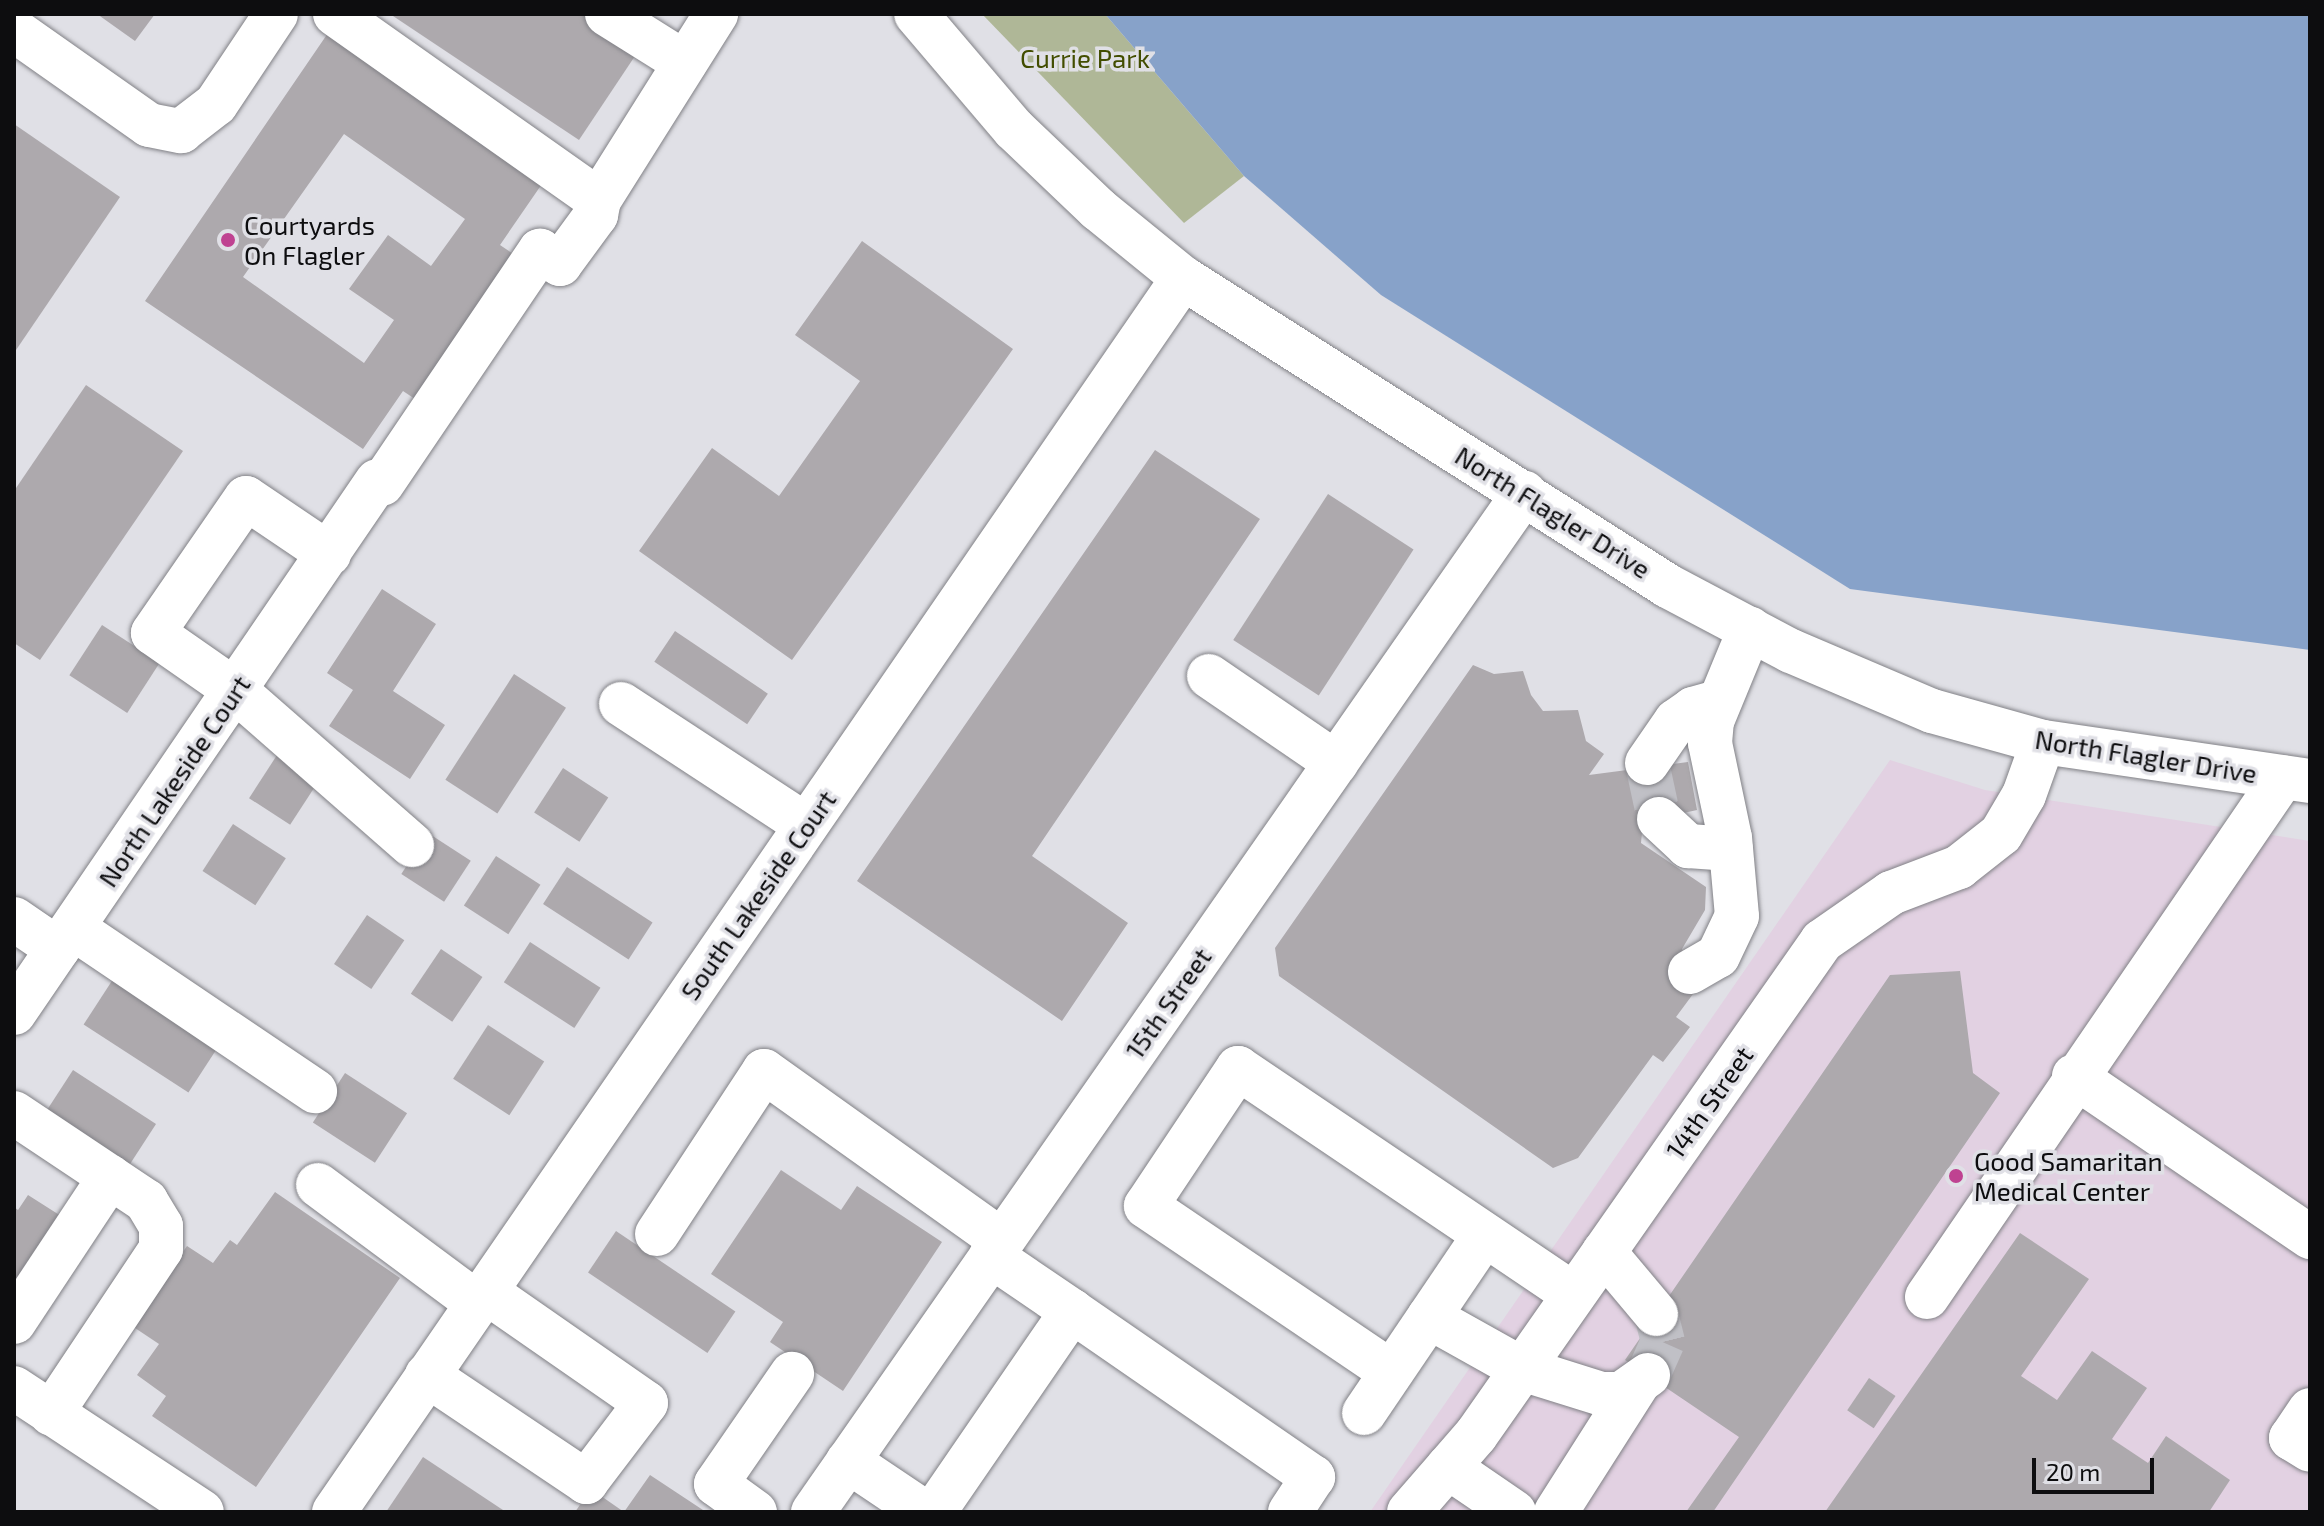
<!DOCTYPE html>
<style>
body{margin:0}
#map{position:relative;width:2324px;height:1526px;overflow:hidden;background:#e0e0e6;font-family:"Exo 2",sans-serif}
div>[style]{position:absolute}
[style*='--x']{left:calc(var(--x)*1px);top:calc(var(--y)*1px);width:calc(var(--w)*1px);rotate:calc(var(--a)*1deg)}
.medical>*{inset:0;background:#e2d1e2}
.green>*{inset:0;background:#afb797}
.water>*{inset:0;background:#87a2c9}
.building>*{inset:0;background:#ada9ad;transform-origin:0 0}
.minor-tunnel>*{height:44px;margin-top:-22px;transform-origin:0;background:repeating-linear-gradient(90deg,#c0c0c6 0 44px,transparent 0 66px)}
.roads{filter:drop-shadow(0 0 2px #818186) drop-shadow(0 0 2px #818186)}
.minor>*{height:44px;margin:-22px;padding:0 22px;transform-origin:22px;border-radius:22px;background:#fff}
.major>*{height:44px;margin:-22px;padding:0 22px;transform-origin:22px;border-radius:22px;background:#fff}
.dots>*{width:22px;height:22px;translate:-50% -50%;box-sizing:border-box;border:4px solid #e0e0e6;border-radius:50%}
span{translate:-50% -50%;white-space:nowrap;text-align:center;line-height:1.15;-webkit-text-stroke:7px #e0e0e6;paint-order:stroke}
.park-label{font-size:26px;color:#424d00}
.poi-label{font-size:26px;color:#0d0d0f}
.left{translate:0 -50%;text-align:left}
.street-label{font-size:26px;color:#0d0d0f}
.frame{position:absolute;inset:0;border:16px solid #0d0d0f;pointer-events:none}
.scale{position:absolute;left:2032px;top:1458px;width:122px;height:36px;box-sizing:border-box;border:4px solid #0d0d0f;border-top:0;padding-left:10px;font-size:24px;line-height:28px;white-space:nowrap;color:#0d0d0f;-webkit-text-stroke:6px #e0e0e6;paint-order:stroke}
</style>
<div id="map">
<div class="medical">
<div style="clip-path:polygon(1890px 760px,1985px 790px,2310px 841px,2310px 1512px,1370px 1512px)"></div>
</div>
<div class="green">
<div style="clip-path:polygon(982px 14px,1105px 14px,1244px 176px,1184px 223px)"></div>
</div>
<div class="water">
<div style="clip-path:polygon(1105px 14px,2310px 14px,2310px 650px,1850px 589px,1381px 295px,1244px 176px)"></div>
</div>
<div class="building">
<div style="clip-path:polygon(97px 14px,155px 14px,135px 41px)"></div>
<div style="clip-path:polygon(390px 14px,592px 14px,641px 47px,579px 140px)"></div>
<div style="clip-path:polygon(evenodd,328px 33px,544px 181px,500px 245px,522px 260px,424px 405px,403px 391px,363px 449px,145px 301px,328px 33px,344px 134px,465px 219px,431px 266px,388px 235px,349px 289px,394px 320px,364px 363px,243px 277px,344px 134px)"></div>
<div style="clip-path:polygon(14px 124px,120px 197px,14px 353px)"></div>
<div style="clip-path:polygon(862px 241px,1013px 349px,792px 660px,639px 551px,712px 448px,779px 496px,860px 381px,795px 335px)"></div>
<div style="clip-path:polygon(86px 385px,183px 451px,40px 660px,14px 643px,14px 491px)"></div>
<div style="clip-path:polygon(1155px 450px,1260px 519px,1032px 856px,1128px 923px,1062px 1021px,857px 881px)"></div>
<div style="left:1328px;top:494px;width:102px;height:174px;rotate:33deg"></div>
<div style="clip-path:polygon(382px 589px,436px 624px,393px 691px,445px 725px,410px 779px,329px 726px,353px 690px,327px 673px)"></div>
<div style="left:102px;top:625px;width:69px;height:60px;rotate:33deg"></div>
<div style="left:675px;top:631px;width:112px;height:37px;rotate:34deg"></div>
<div style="clip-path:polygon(1473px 665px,1494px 674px,1523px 671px,1531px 695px,1543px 711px,1578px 710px,1586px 741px,1604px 754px,1589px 775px,1688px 762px,1697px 810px,1643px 822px,1641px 843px,1706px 887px,1705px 910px,1682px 949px,1696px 990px,1676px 1017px,1690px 1027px,1663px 1062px,1653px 1055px,1578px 1158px,1553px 1168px,1279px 976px,1275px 948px)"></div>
<div style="left:514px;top:674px;width:62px;height:126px;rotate:33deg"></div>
<div style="left:279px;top:752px;width:49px;height:55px;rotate:33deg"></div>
<div style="left:563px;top:768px;width:54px;height:53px;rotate:33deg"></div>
<div style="left:233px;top:824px;width:63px;height:56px;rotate:33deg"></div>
<div style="left:428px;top:833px;width:51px;height:49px;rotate:33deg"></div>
<div style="left:496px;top:856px;width:53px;height:59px;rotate:33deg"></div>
<div style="left:567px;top:867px;width:102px;height:44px;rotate:33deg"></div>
<div style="left:367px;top:915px;width:45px;height:59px;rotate:34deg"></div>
<div style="left:530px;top:942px;width:84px;height:48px;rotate:33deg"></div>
<div style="left:441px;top:949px;width:50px;height:54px;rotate:34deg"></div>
<div style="left:119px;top:970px;width:125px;height:65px;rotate:33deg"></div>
<div style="clip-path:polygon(1960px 971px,1973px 1073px,2000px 1093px,1713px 1512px,1686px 1512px,1739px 1437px,1625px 1360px,1890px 975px)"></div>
<div style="left:488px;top:1025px;width:67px;height:64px;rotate:33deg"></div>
<div style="left:73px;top:1070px;width:99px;height:54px;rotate:33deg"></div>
<div style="left:345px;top:1073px;width:74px;height:59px;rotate:33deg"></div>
<div style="clip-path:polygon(781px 1170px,841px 1210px,857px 1186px,942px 1242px,843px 1391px,770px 1342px,783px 1322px,711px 1274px)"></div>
<div style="clip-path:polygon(275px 1192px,400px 1278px,256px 1487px,152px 1416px,166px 1396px,137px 1375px,159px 1344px,132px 1326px,187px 1246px,213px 1263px,230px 1240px,237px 1245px)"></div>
<div style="clip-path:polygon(28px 1195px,61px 1216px,14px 1289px,14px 1207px,18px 1210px)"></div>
<div style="left:616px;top:1231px;width:144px;height:50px;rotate:34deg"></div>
<div style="clip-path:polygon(2020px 1233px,2089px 1279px,2021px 1376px,2057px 1400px,2092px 1351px,2147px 1388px,2112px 1439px,2148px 1463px,2166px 1436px,2230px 1480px,2209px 1512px,1825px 1512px)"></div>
<div style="left:1869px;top:1378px;width:32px;height:39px;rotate:34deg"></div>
<div style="clip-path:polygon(423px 1457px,506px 1512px,386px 1512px)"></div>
<div style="clip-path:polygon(650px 1475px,706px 1512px,575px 1512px,591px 1489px,624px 1512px)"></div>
</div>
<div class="minor-tunnel">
<div style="--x:1647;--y:763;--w:57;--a:77.9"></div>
<div style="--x:1648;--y:1375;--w:36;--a:-66"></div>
<div style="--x:1663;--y:1342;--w:29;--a:-104"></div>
</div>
<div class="roads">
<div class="minor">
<div style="--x:335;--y:14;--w:323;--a:35.2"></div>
<div style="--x:599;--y:200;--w:220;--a:-57.8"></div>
<div style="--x:607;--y:14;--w:92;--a:32.1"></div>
<div style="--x:916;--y:14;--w:151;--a:49.6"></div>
<div style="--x:1014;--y:129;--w:116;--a:43.6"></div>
<div style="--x:1098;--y:209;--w:109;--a:39.1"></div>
<div style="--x:1183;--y:278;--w:575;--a:32.42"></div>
<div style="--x:1668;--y:586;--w:139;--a:27.9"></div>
<div style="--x:1791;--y:651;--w:153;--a:23.1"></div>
<div style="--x:1932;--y:711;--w:115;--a:15.6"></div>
<div style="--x:2043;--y:742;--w:270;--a:8.3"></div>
<div style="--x:14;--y:30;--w:165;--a:35.1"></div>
<div style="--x:149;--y:125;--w:33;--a:11"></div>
<div style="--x:181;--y:131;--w:44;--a:-37.6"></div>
<div style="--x:216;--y:104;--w:108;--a:-56.3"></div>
<div style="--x:382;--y:484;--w:282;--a:-55.9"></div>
<div style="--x:540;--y:251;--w:24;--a:33"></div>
<div style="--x:560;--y:264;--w:61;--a:-53.7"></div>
<div style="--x:596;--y:215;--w:15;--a:-79"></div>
<div style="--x:329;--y:554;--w:100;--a:-146"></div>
<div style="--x:246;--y:498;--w:164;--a:124.6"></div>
<div style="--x:153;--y:633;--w:101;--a:34.9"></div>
<div style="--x:236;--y:691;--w:234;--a:41.2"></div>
<div style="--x:1209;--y:676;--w:154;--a:34.4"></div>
<div style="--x:621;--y:704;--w:221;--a:33.2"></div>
<div style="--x:1647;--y:763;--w:51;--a:-55.4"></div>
<div style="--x:1676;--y:721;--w:21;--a:-35"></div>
<div style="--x:1693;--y:709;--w:26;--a:-16"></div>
<div style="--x:1659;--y:819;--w:40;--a:43"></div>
<div style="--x:1688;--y:846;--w:43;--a:4"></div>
<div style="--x:14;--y:919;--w:53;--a:34.3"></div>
<div style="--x:73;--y:928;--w:292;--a:34"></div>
<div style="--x:1690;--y:972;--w:32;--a:-30"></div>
<div style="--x:1718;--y:956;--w:44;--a:-64.6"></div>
<div style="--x:1737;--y:916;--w:78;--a:-95.1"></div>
<div style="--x:1730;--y:838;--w:97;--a:-101.9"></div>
<div style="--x:1710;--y:743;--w:22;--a:-85"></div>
<div style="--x:1712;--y:721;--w:100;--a:-67.6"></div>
<div style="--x:14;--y:1013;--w:644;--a:-55.69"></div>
<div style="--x:2074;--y:1076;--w:286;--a:34.3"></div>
<div style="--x:14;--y:1113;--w:159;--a:33.7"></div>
<div style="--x:146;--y:1201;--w:29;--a:59"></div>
<div style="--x:161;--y:1226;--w:23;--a:90"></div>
<div style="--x:161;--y:1249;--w:198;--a:123.7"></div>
<div style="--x:318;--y:1185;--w:198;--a:36.6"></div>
<div style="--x:657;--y:1234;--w:195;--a:-56.7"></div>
<div style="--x:764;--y:1071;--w:292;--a:35.5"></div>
<div style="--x:1604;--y:1252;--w:81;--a:50"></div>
<div style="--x:1927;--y:1297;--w:630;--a:-55.6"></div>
<div style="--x:1072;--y:1311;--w:293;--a:34.6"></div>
<div style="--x:1313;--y:1477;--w:42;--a:123.3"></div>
<div style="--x:1429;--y:1317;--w:107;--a:29.2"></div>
<div style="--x:1522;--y:1369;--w:84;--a:17.4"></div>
<div style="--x:1602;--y:1394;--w:19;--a:0"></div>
<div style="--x:1621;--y:1394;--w:33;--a:-35"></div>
<div style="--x:14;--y:1322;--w:174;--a:-56.5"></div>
<div style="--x:1391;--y:1372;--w:296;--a:-145.9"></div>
<div style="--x:1146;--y:1206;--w:166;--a:-56.3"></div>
<div style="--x:1238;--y:1068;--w:405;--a:34"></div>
<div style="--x:427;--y:1375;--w:192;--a:33.9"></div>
<div style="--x:586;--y:1482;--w:99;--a:-52.8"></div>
<div style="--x:646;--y:1403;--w:196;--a:-145.2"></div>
<div style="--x:2310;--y:1410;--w:34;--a:124"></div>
<div style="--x:2291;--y:1438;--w:22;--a:32"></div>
<div style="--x:1364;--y:1413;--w:214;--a:-55.9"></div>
<div style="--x:848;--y:1461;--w:92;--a:33.9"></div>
<div style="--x:1448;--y:1467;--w:80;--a:34.3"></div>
<div style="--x:334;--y:1512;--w:1498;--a:-55.47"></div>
<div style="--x:755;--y:1512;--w:48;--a:-144.3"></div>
<div style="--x:716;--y:1484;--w:134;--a:-55.4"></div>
<div style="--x:813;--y:1512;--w:1243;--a:-55.09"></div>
<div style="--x:934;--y:1512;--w:244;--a:-55.5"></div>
<div style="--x:1072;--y:1311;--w:98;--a:-145.8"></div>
<div style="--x:1409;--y:1512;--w:102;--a:-49"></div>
<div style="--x:1476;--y:1435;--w:603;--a:-54.99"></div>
<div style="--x:1822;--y:941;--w:84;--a:-34.8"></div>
<div style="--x:1891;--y:893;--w:73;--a:-20.9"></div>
<div style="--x:1959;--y:867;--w:53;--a:-38.2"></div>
<div style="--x:2001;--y:834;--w:45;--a:-59.5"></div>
<div style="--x:2024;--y:795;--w:56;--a:-70.3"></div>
<div style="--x:1556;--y:1512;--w:151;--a:-57.5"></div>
</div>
<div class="major">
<div style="--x:14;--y:1388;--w:225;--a:33.4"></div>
</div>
</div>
<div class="dots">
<div style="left:228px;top:240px;background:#bf4291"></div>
<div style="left:1956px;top:1176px;background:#bf4291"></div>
</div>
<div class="park-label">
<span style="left:1085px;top:58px">Currie Park</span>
</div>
<div class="poi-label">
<span class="left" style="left:244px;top:240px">Courtyards<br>On Flagler</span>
<span class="left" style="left:1974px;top:1176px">Good Samaritan<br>Medical Center</span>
</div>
<div class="street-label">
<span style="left:1553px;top:512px;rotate:32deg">North Flagler Drive</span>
<span style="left:2146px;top:756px;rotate:9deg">North Flagler Drive</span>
<span style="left:174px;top:781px;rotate:-56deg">North Lakeside Court</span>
<span style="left:758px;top:895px;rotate:-55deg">South Lakeside Court</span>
<span style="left:1168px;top:1003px;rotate:-55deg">15th Street</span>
<span style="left:1709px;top:1102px;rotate:-55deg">14th Street</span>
</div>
<div class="frame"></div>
<div class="scale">20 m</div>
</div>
